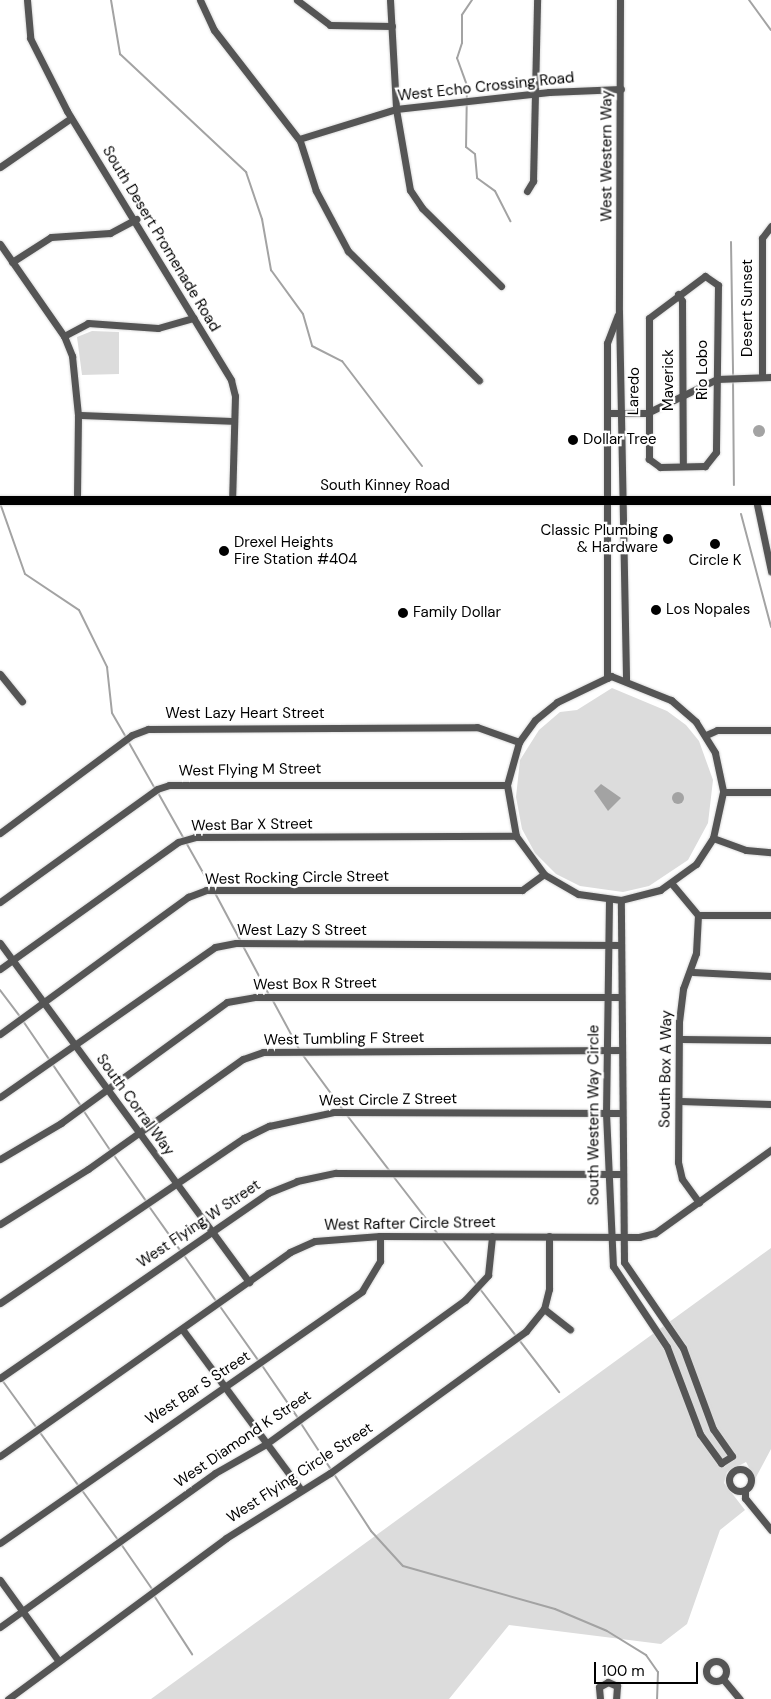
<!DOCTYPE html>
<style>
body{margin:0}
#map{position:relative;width:771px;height:1699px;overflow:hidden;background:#fff;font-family:"DM Sans",sans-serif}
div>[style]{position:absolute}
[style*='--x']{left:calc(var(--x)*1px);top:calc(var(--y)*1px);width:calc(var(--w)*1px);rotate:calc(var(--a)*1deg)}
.green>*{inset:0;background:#dcdcdc}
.water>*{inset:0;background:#a3a3a3}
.round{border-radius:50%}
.stream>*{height:2px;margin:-1px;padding:0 1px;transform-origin:1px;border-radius:1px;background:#a3a3a3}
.roads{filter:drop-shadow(0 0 1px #dbdbdb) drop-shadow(0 0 1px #dbdbdb)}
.minor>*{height:7px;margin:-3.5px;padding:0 3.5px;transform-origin:3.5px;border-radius:3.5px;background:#555}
.minor>.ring{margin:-3.5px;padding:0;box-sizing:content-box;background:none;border:7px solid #555;border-radius:50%}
.major>*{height:9px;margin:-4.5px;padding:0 4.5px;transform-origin:4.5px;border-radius:4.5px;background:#000}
.dots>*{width:14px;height:14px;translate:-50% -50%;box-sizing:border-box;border:2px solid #fff;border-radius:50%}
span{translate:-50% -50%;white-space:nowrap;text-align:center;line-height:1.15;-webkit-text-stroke:4.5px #fff;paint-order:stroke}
.street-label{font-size:15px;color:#000}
.poi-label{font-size:15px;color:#000}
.left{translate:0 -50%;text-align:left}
.right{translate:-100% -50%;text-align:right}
.scale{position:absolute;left:594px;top:1662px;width:104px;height:22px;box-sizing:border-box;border:2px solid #000;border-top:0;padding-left:6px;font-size:15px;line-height:18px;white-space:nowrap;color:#000;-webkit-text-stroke:4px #fff;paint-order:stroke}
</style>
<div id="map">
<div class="green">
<div style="clip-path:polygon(92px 331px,119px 332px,119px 374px,82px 375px,77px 337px)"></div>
<div style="clip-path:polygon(612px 688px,667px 711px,686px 725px,699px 741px,713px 780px,708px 823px,688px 860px,649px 886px,623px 892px,580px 886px,556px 874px,535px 853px,522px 829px,516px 797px,520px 760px,539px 730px,560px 712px,577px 710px)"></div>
<div style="clip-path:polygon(771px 1248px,771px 1449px,755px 1479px,746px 1462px,727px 1472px,724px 1483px,745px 1510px,720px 1530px,687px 1624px,661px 1644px,509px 1625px,449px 1699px,151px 1699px)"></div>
</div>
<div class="water">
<div class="round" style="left:753px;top:425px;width:12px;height:12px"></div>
<div style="clip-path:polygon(601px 784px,621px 798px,608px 811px,594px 791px)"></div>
<div class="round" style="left:672px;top:792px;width:12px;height:12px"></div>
</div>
<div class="stream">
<div style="--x:111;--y:0;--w:55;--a:80.5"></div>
<div style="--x:120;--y:54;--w:173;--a:43.1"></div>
<div style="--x:246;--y:172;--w:50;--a:71.2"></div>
<div style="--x:262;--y:219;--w:52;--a:80"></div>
<div style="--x:271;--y:270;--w:54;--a:54"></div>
<div style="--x:303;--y:314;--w:33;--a:74"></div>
<div style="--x:312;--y:346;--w:34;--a:27"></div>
<div style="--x:342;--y:361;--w:132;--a:52.7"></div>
<div style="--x:472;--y:0;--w:18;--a:124"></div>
<div style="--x:462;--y:15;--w:28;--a:90"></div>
<div style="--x:462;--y:43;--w:16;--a:108"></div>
<div style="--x:457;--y:58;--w:30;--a:70"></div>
<div style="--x:467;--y:86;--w:61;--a:90.9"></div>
<div style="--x:466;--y:147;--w:11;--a:38"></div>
<div style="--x:475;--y:154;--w:24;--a:85"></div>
<div style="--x:477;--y:178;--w:22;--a:36"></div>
<div style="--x:495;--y:191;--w:34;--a:63"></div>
<div style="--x:749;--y:0;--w:37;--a:54"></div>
<div style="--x:731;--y:242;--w:134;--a:89.1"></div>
<div style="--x:733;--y:380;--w:105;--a:89.5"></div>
<div style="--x:0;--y:503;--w:75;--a:70.6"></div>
<div style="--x:25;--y:574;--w:65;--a:33.7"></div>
<div style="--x:79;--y:610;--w:64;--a:63.8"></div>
<div style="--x:107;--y:667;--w:46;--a:83.8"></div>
<div style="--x:112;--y:713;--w:28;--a:60"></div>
<div style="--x:741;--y:514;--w:117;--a:75.1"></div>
<div style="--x:128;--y:741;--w:53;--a:60.5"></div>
<div style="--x:157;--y:791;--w:110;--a:60.6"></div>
<div style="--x:215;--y:893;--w:55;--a:62"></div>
<div style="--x:243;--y:946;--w:55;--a:62"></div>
<div style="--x:0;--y:990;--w:34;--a:53"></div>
<div style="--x:272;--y:999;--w:57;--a:61.6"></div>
<div style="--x:23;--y:1021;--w:103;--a:55.7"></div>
<div style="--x:302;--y:1054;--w:69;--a:53.8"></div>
<div style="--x:83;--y:1110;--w:48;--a:56"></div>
<div style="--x:346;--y:1114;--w:71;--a:52.5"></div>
<div style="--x:113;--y:1154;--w:57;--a:54.9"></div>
<div style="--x:393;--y:1176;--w:72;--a:52.3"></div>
<div style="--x:148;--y:1205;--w:55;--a:54.6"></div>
<div style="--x:442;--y:1239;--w:58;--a:52.7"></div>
<div style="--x:183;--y:1254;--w:57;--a:54.9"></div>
<div style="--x:480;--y:1289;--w:130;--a:52.5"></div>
<div style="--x:219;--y:1305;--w:67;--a:54.7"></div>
<div style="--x:261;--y:1364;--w:65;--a:55.6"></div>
<div style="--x:2;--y:1380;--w:130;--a:54.1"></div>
<div style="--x:300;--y:1422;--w:130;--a:56.9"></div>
<div style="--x:371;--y:1531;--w:47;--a:47.6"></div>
<div style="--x:403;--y:1566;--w:158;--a:15.8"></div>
<div style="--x:555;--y:1609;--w:56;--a:22.9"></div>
<div style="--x:607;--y:1631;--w:46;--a:31.6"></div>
<div style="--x:646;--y:1655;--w:21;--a:55"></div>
<div style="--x:658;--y:1672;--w:27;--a:92"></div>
<div style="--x:81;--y:1489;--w:63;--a:54"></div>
<div style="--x:121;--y:1544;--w:55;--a:55.4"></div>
<div style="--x:153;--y:1594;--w:72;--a:57"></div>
</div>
<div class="roads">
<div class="minor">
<div style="--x:27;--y:0;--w:38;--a:85"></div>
<div style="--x:30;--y:38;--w:82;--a:63.1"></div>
<div style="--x:67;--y:111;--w:315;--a:58.6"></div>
<div style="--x:231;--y:380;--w:16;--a:76"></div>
<div style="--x:235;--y:396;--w:105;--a:91.6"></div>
<div style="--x:200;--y:0;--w:33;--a:65"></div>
<div style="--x:214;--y:30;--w:140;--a:52.2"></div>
<div style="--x:300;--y:141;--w:52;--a:72.3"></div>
<div style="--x:316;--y:191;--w:68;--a:61.9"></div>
<div style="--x:348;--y:251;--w:184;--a:44.6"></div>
<div style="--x:297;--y:0;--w:41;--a:37.1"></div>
<div style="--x:330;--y:25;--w:62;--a:0.9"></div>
<div style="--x:390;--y:0;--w:109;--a:86.8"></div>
<div style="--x:396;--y:109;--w:82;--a:80.2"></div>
<div style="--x:410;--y:190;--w:22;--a:56"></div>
<div style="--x:422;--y:208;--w:111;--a:44.6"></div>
<div style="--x:620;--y:0;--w:312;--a:90.2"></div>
<div style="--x:619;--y:312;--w:367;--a:88.9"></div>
<div style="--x:299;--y:139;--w:102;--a:-17.2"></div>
<div style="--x:396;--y:109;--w:154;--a:-6.3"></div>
<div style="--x:549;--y:92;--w:72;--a:-2.4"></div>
<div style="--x:0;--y:167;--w:86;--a:-34.6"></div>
<div style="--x:527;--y:191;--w:12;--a:-59"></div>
<div style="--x:533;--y:181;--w:181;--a:-88.7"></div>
<div style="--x:0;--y:244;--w:112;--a:55.2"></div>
<div style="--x:64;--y:336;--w:22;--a:68"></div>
<div style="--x:72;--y:356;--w:59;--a:84.2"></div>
<div style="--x:78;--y:415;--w:86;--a:90.7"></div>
<div style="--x:12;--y:262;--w:46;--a:-32.7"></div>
<div style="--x:51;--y:237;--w:59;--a:-3.9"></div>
<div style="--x:110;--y:233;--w:30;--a:-28"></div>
<div style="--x:705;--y:276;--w:16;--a:35"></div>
<div style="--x:718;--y:285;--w:167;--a:90.7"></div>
<div style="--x:716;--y:452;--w:18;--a:128"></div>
<div style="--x:705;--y:466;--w:45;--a:178.7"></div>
<div style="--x:660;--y:467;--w:14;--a:-144"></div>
<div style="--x:649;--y:459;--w:141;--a:-90"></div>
<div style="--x:649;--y:318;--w:70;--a:-36.9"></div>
<div style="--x:678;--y:294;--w:8;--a:60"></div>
<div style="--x:682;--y:301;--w:165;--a:89.7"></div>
<div style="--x:64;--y:336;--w:27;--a:-28"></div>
<div style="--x:88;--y:323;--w:70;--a:4.1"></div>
<div style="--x:158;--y:328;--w:37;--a:-16"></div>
<div style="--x:762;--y:377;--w:139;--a:-90"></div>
<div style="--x:762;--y:238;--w:15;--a:-53"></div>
<div style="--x:608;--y:413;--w:39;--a:0"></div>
<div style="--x:647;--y:413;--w:78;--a:-25.9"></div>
<div style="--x:717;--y:379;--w:54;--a:-2.1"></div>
<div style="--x:78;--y:415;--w:156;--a:2.2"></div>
<div style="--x:756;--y:500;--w:73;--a:78.1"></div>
<div style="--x:0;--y:674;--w:35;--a:51"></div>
<div style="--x:611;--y:676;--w:65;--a:21.8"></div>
<div style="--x:671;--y:700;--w:33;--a:41"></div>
<div style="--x:696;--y:722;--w:36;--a:58"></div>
<div style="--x:715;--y:753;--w:40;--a:78"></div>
<div style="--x:723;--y:792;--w:47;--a:102.3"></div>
<div style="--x:713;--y:838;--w:31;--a:123"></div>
<div style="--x:696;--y:864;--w:44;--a:144.2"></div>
<div style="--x:660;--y:890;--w:40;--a:165.6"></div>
<div style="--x:621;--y:900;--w:43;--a:-172.1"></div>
<div style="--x:578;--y:894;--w:39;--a:-150"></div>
<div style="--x:544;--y:874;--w:47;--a:-126.4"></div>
<div style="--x:516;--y:836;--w:52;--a:-100"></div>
<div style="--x:507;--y:785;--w:45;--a:-74.4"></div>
<div style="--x:519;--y:742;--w:27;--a:-54"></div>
<div style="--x:535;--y:720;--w:28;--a:-39"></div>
<div style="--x:557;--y:702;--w:60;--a:-25.7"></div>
<div style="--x:607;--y:678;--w:335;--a:-90"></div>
<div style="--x:607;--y:343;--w:30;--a:-69"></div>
<div style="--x:706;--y:735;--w:12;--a:-24"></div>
<div style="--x:717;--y:730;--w:54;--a:0"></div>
<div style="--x:723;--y:792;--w:48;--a:0"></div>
<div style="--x:0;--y:833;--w:164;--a:-36.6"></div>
<div style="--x:132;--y:735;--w:17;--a:-21"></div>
<div style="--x:148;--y:729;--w:329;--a:-0.3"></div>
<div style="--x:477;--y:727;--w:45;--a:19.7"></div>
<div style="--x:713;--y:838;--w:35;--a:20"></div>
<div style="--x:746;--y:850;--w:25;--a:5"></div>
<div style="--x:672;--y:884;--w:40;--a:50"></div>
<div style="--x:698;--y:915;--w:38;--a:93"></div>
<div style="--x:696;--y:953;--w:38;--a:110"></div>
<div style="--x:683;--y:989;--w:32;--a:97"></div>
<div style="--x:679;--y:1021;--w:141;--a:90.4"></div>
<div style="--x:678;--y:1162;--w:17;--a:77"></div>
<div style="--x:682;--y:1179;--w:29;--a:54"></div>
<div style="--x:609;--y:900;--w:213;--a:90.8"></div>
<div style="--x:606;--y:1113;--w:153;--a:87.4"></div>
<div style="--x:613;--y:1266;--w:97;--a:56.3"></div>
<div style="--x:667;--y:1347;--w:93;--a:69.2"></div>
<div style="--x:700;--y:1434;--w:36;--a:54"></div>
<div style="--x:721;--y:1463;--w:13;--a:-32"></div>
<div style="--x:732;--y:1456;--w:33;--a:-125"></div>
<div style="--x:713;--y:1429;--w:86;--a:-110.3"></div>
<div style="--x:683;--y:1348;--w:104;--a:-124.5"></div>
<div style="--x:624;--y:1262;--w:362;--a:-90.5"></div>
<div style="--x:0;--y:902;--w:193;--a:-35.7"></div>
<div style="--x:157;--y:789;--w:13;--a:-18"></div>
<div style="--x:169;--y:785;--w:338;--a:0"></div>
<div style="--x:698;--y:915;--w:73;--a:0"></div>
<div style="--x:0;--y:943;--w:421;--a:53.7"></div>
<div style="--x:0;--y:969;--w:219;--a:-35.5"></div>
<div style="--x:178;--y:842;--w:18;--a:-16"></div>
<div style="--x:195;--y:837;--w:321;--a:-0.2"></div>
<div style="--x:693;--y:972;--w:78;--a:2.9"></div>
<div style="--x:0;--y:1034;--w:233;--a:-36.1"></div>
<div style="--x:188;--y:897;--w:19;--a:-21"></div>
<div style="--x:206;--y:890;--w:316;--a:0"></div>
<div style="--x:522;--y:890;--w:27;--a:-36"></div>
<div style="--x:681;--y:1039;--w:90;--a:0.6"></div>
<div style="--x:0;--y:1097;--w:262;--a:-34.9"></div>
<div style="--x:215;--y:947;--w:21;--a:-11"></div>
<div style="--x:236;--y:943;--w:385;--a:0.3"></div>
<div style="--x:680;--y:1101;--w:91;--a:1.9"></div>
<div style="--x:0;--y:1159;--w:71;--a:-30.5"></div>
<div style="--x:61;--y:1123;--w:205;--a:-36.1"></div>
<div style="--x:227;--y:1002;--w:28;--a:-10"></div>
<div style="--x:255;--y:997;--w:366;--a:0"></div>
<div style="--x:0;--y:1224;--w:104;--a:-32"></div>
<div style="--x:88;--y:1169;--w:190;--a:-35.4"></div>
<div style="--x:243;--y:1059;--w:21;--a:-19"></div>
<div style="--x:263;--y:1052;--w:357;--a:-0.3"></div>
<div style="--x:0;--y:1303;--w:295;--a:-34.1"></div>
<div style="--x:244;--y:1138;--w:28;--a:-26"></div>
<div style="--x:269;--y:1126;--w:66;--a:-12.2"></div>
<div style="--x:334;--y:1112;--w:286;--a:0.2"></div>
<div style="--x:544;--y:1309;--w:33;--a:38"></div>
<div style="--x:182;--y:1329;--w:200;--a:53.5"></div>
<div style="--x:0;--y:1378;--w:326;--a:-34.6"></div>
<div style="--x:268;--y:1193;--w:31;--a:-22"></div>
<div style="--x:297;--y:1181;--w:40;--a:-12"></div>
<div style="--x:336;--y:1173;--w:285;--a:0.2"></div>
<div style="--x:0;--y:1456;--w:355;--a:-35.1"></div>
<div style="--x:290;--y:1252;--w:27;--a:-24"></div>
<div style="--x:315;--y:1241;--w:65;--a:-4.4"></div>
<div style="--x:380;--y:1236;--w:259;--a:0.2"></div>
<div style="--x:639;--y:1237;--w:16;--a:-14"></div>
<div style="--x:655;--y:1233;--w:143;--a:-35.6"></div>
<div class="ring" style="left:729px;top:1469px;width:15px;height:15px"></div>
<div style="--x:745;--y:1490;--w:8;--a:90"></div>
<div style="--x:745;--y:1498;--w:41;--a:50.9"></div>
<div style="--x:0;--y:1543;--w:441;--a:-34.8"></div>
<div style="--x:362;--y:1291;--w:35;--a:-59"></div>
<div style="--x:380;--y:1261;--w:25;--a:-90"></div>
<div style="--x:0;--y:1580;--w:99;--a:54.1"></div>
<div style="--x:0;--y:1627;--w:264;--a:-35.6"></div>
<div style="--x:215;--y:1473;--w:59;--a:-29.6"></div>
<div style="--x:266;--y:1444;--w:246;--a:-35.9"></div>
<div style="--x:465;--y:1300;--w:34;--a:-47"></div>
<div style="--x:488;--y:1275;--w:39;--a:-84"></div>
<div class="ring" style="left:706px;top:1661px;width:13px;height:13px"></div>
<div style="--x:723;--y:1679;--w:26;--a:50"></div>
<div style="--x:8;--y:1699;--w:271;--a:-36.4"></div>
<div style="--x:226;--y:1538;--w:123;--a:-32"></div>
<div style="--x:330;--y:1473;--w:242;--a:-35.9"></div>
<div style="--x:526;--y:1331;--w:28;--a:-51"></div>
<div style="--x:544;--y:1309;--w:21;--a:-76"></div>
<div style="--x:549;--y:1289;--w:53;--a:-90"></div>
<div style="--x:600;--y:1699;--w:12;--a:-95"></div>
<div style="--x:599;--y:1687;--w:10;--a:-29"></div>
<div style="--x:608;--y:1682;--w:10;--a:24"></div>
<div style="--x:617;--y:1686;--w:13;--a:94"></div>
</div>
<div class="major">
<div style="--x:0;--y:500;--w:771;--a:0"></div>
</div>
</div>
<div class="dots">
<div style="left:573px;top:440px;background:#000"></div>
<div style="left:668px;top:539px;background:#000"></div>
<div style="left:715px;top:544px;background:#000"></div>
<div style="left:224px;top:551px;background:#000"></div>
<div style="left:656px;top:610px;background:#000"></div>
<div style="left:403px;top:613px;background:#000"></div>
</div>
<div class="street-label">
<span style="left:486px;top:87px;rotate:-6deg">West Echo Crossing Road</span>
<span style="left:607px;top:156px;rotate:-90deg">West Western Way</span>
<span style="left:161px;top:239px;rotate:59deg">South Desert Promenade Road</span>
<span style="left:748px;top:308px;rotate:-90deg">Desert Sunset</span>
<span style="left:703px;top:370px;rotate:-90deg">Rio Lobo</span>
<span style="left:669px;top:380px;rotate:-90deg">Maverick</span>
<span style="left:634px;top:391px;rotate:-89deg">Laredo</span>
<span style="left:385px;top:486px">South Kinney Road</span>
<span style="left:245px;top:714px">West Lazy Heart Street</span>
<span style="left:250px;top:770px;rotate:-1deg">West Flying M Street</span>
<span style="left:252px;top:825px;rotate:-1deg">West Bar X Street</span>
<span style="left:297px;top:878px;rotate:-1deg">West Rocking Circle Street</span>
<span style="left:302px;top:931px">West Lazy S Street</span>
<span style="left:315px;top:984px;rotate:-1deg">West Box R Street</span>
<span style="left:344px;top:1039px;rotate:-1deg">West Tumbling F Street</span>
<span style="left:666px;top:1069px;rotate:-89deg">South Box A Way</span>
<span style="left:388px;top:1100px;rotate:-1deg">West Circle Z Street</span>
<span style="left:135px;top:1105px;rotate:54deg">South Corral Way</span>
<span style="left:594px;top:1115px;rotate:-90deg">South Western Way Circle</span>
<span style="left:199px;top:1224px;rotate:-34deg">West Flying W Street</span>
<span style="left:410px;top:1224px;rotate:-1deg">West Rafter Circle Street</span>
<span style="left:198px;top:1388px;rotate:-33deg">West Bar S Street</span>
<span style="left:243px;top:1439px;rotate:-34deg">West Diamond K Street</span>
<span style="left:300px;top:1473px;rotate:-33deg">West Flying Circle Street</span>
</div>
<div class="poi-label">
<span class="left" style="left:583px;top:440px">Dollar Tree</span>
<span class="right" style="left:658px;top:539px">Classic Plumbing<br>&amp; Hardware</span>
<span class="left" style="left:234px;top:551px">Drexel Heights<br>Fire Station #404</span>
<span style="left:715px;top:561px">Circle K</span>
<span class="left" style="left:666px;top:610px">Los Nopales</span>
<span class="left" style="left:413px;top:613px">Family Dollar</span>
</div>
<div class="scale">100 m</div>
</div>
